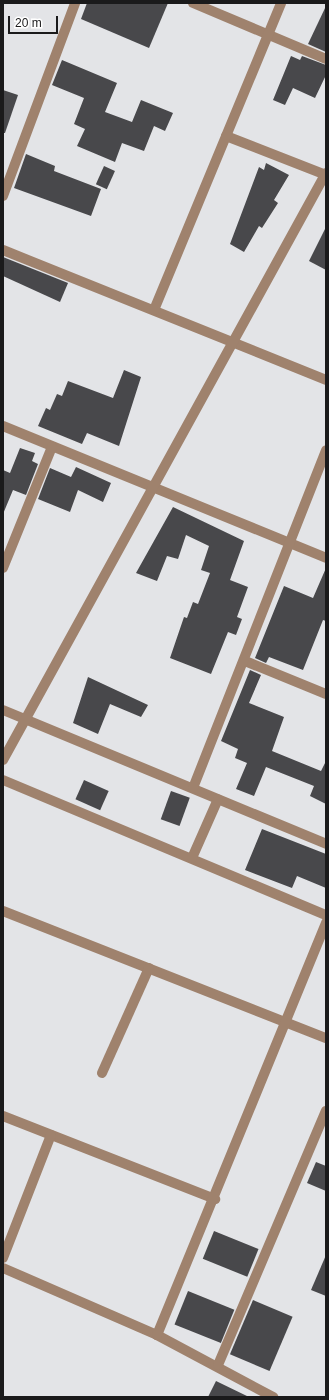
<!DOCTYPE html>
<style>
body{margin:0}
#map{position:relative;width:329px;height:1400px;overflow:hidden;background:#e3e4e7;font-family:Arial,sans-serif}
div>[style]{position:absolute}
[style*='--x']{left:calc(var(--x)*1px);top:calc(var(--y)*1px);width:calc(var(--w)*1px);rotate:calc(var(--a)*1deg)}
.building>*{inset:0;background:#48484b;transform-origin:0 0}
.minor>*{height:10px;margin:-5px;padding:0 5px;transform-origin:5px;border-radius:5px;background:#9f826d}
span{translate:-50% -50%;white-space:nowrap;text-align:center;line-height:1.15;-webkit-text-stroke:4px #fff;paint-order:stroke}
.frame{position:absolute;inset:0;border:4px solid #1a1a1b;pointer-events:none}
.scale{position:absolute;left:8px;top:16px;width:50px;height:18px;box-sizing:border-box;border:2px solid #1a1a1b;border-top:0;padding-left:5px;font-size:12px;line-height:14px;white-space:nowrap;color:#1a1a1b;-webkit-text-stroke:3px #fff;paint-order:stroke}
</style>
<div id="map">
<div class="building">
<div style="clip-path:polygon(87px 3px,168px 3px,149px 48px,81px 19px)"></div>
<div style="clip-path:polygon(326px 6px,326px 52px,308px 44px)"></div>
<div style="clip-path:polygon(291px 56px,300px 60px,302px 56px,326px 65px,326px 75px,315px 98px,293px 88px,285px 105px,273px 100px)"></div>
<div style="clip-path:polygon(62px 60px,117px 83px,105px 112px,132px 122px,141px 100px,173px 113px,165px 131px,154px 126px,144px 151px,122px 143px,115px 162px,77px 146px,85px 129px,74px 124px,84px 98px,52px 85px)"></div>
<div style="clip-path:polygon(3px 90px,18px 95px,5px 133px,3px 133px)"></div>
<div style="clip-path:polygon(26px 154px,55px 166px,54px 171px,101px 189px,91px 216px,14px 188px)"></div>
<div style="clip-path:polygon(266px 163px,289px 175px,274px 200px,278px 203px,262px 228px,259px 226px,244px 252px,230px 244px,259px 167px,264px 170px)"></div>
<div style="left:104px;top:166px;width:12px;height:20px;rotate:24deg"></div>
<div style="clip-path:polygon(326px 227px,326px 270px,309px 261px)"></div>
<div style="clip-path:polygon(3px 257px,68px 283px,60px 302px,3px 276px)"></div>
<div style="clip-path:polygon(124px 370px,141px 377px,119px 446px,87px 433px,82px 444px,38px 426px,46px 408px,50px 410px,57px 394px,62px 396px,68px 381px,113px 398px)"></div>
<div style="clip-path:polygon(20px 448px,35px 453px,32px 461px,38px 464px,26px 495px,13px 490px,3px 514px,3px 470px,10px 473px)"></div>
<div style="clip-path:polygon(76px 467px,111px 483px,103px 502px,78px 490px,70px 512px,38px 499px,50px 468px,71px 477px)"></div>
<div style="clip-path:polygon(173px 507px,244px 541px,230px 580px,248px 587px,237px 617px,242px 619px,236px 635px,228px 632px,211px 674px,170px 658px,184px 617px,187px 618px,193px 602px,198px 604px,210px 573px,201px 570px,209px 546px,186px 535px,178px 559px,167px 556px,157px 581px,136px 573px)"></div>
<div style="clip-path:polygon(326px 568px,326px 621px,323px 620px,303px 670px,269px 657px,266px 663px,255px 658px,284px 586px,313px 598px)"></div>
<div style="clip-path:polygon(250px 670px,261px 675px,249px 703px,284px 717px,272px 751px,321px 771px,326px 761px,326px 804px,310px 796px,314px 786px,266px 767px,254px 796px,236px 789px,247px 763px,235px 758px,238px 749px,221px 741px)"></div>
<div style="clip-path:polygon(88px 677px,148px 705px,141px 717px,110px 704px,98px 734px,73px 723px)"></div>
<div style="left:84px;top:780px;width:27px;height:21px;rotate:24deg"></div>
<div style="left:171px;top:791px;width:20px;height:30px;rotate:20deg"></div>
<div style="clip-path:polygon(262px 829px,326px 854px,326px 888px,297px 876px,292px 888px,245px 870px)"></div>
<div style="clip-path:polygon(316px 1162px,326px 1166px,326px 1191px,307px 1183px)"></div>
<div style="left:214px;top:1231px;width:48px;height:30px;rotate:22deg"></div>
<div style="clip-path:polygon(326px 1255px,326px 1296px,311px 1290px)"></div>
<div style="left:188px;top:1291px;width:50px;height:36px;rotate:22deg"></div>
<div style="left:253px;top:1300px;width:43px;height:59px;rotate:23deg"></div>
<div style="clip-path:polygon(216px 1381px,249px 1397px,208px 1397px)"></div>
</div>
<div class="minor">
<div style="--x:193;--y:3;--w:144;--a:22.8"></div>
<div style="--x:226;--y:136;--w:107;--a:21.3"></div>
<div style="--x:3;--y:196;--w:206;--a:-69.5"></div>
<div style="--x:3;--y:250;--w:348;--a:21.9"></div>
<div style="--x:154;--y:310;--w:332;--a:-67.5"></div>
<div style="--x:3;--y:426;--w:349;--a:22.2"></div>
<div style="--x:3;--y:568;--w:131;--a:-68"></div>
<div style="--x:245;--y:661;--w:87;--a:22.2"></div>
<div style="--x:3;--y:710;--w:350;--a:22.5"></div>
<div style="--x:3;--y:760;--w:670;--a:-61.18"></div>
<div style="--x:3;--y:780;--w:350;--a:22.7"></div>
<div style="--x:193;--y:788;--w:363;--a:-68.5"></div>
<div style="--x:192;--y:858;--w:64;--a:-66.2"></div>
<div style="--x:3;--y:911;--w:347;--a:21.5"></div>
<div style="--x:102;--y:1073;--w:115;--a:-65.9"></div>
<div style="--x:3;--y:1116;--w:228;--a:21.4"></div>
<div style="--x:3;--y:1258;--w:132;--a:-68.7"></div>
<div style="--x:3;--y:1268;--w:168;--a:23.5"></div>
<div style="--x:157;--y:1335;--w:132;--a:28.1"></div>
<div style="--x:157;--y:1335;--w:446;--a:-67.7"></div>
<div style="--x:218;--y:1365;--w:276;--a:-67"></div>
</div>
<div class="frame"></div>
<div class="scale">20 m</div>
</div>
